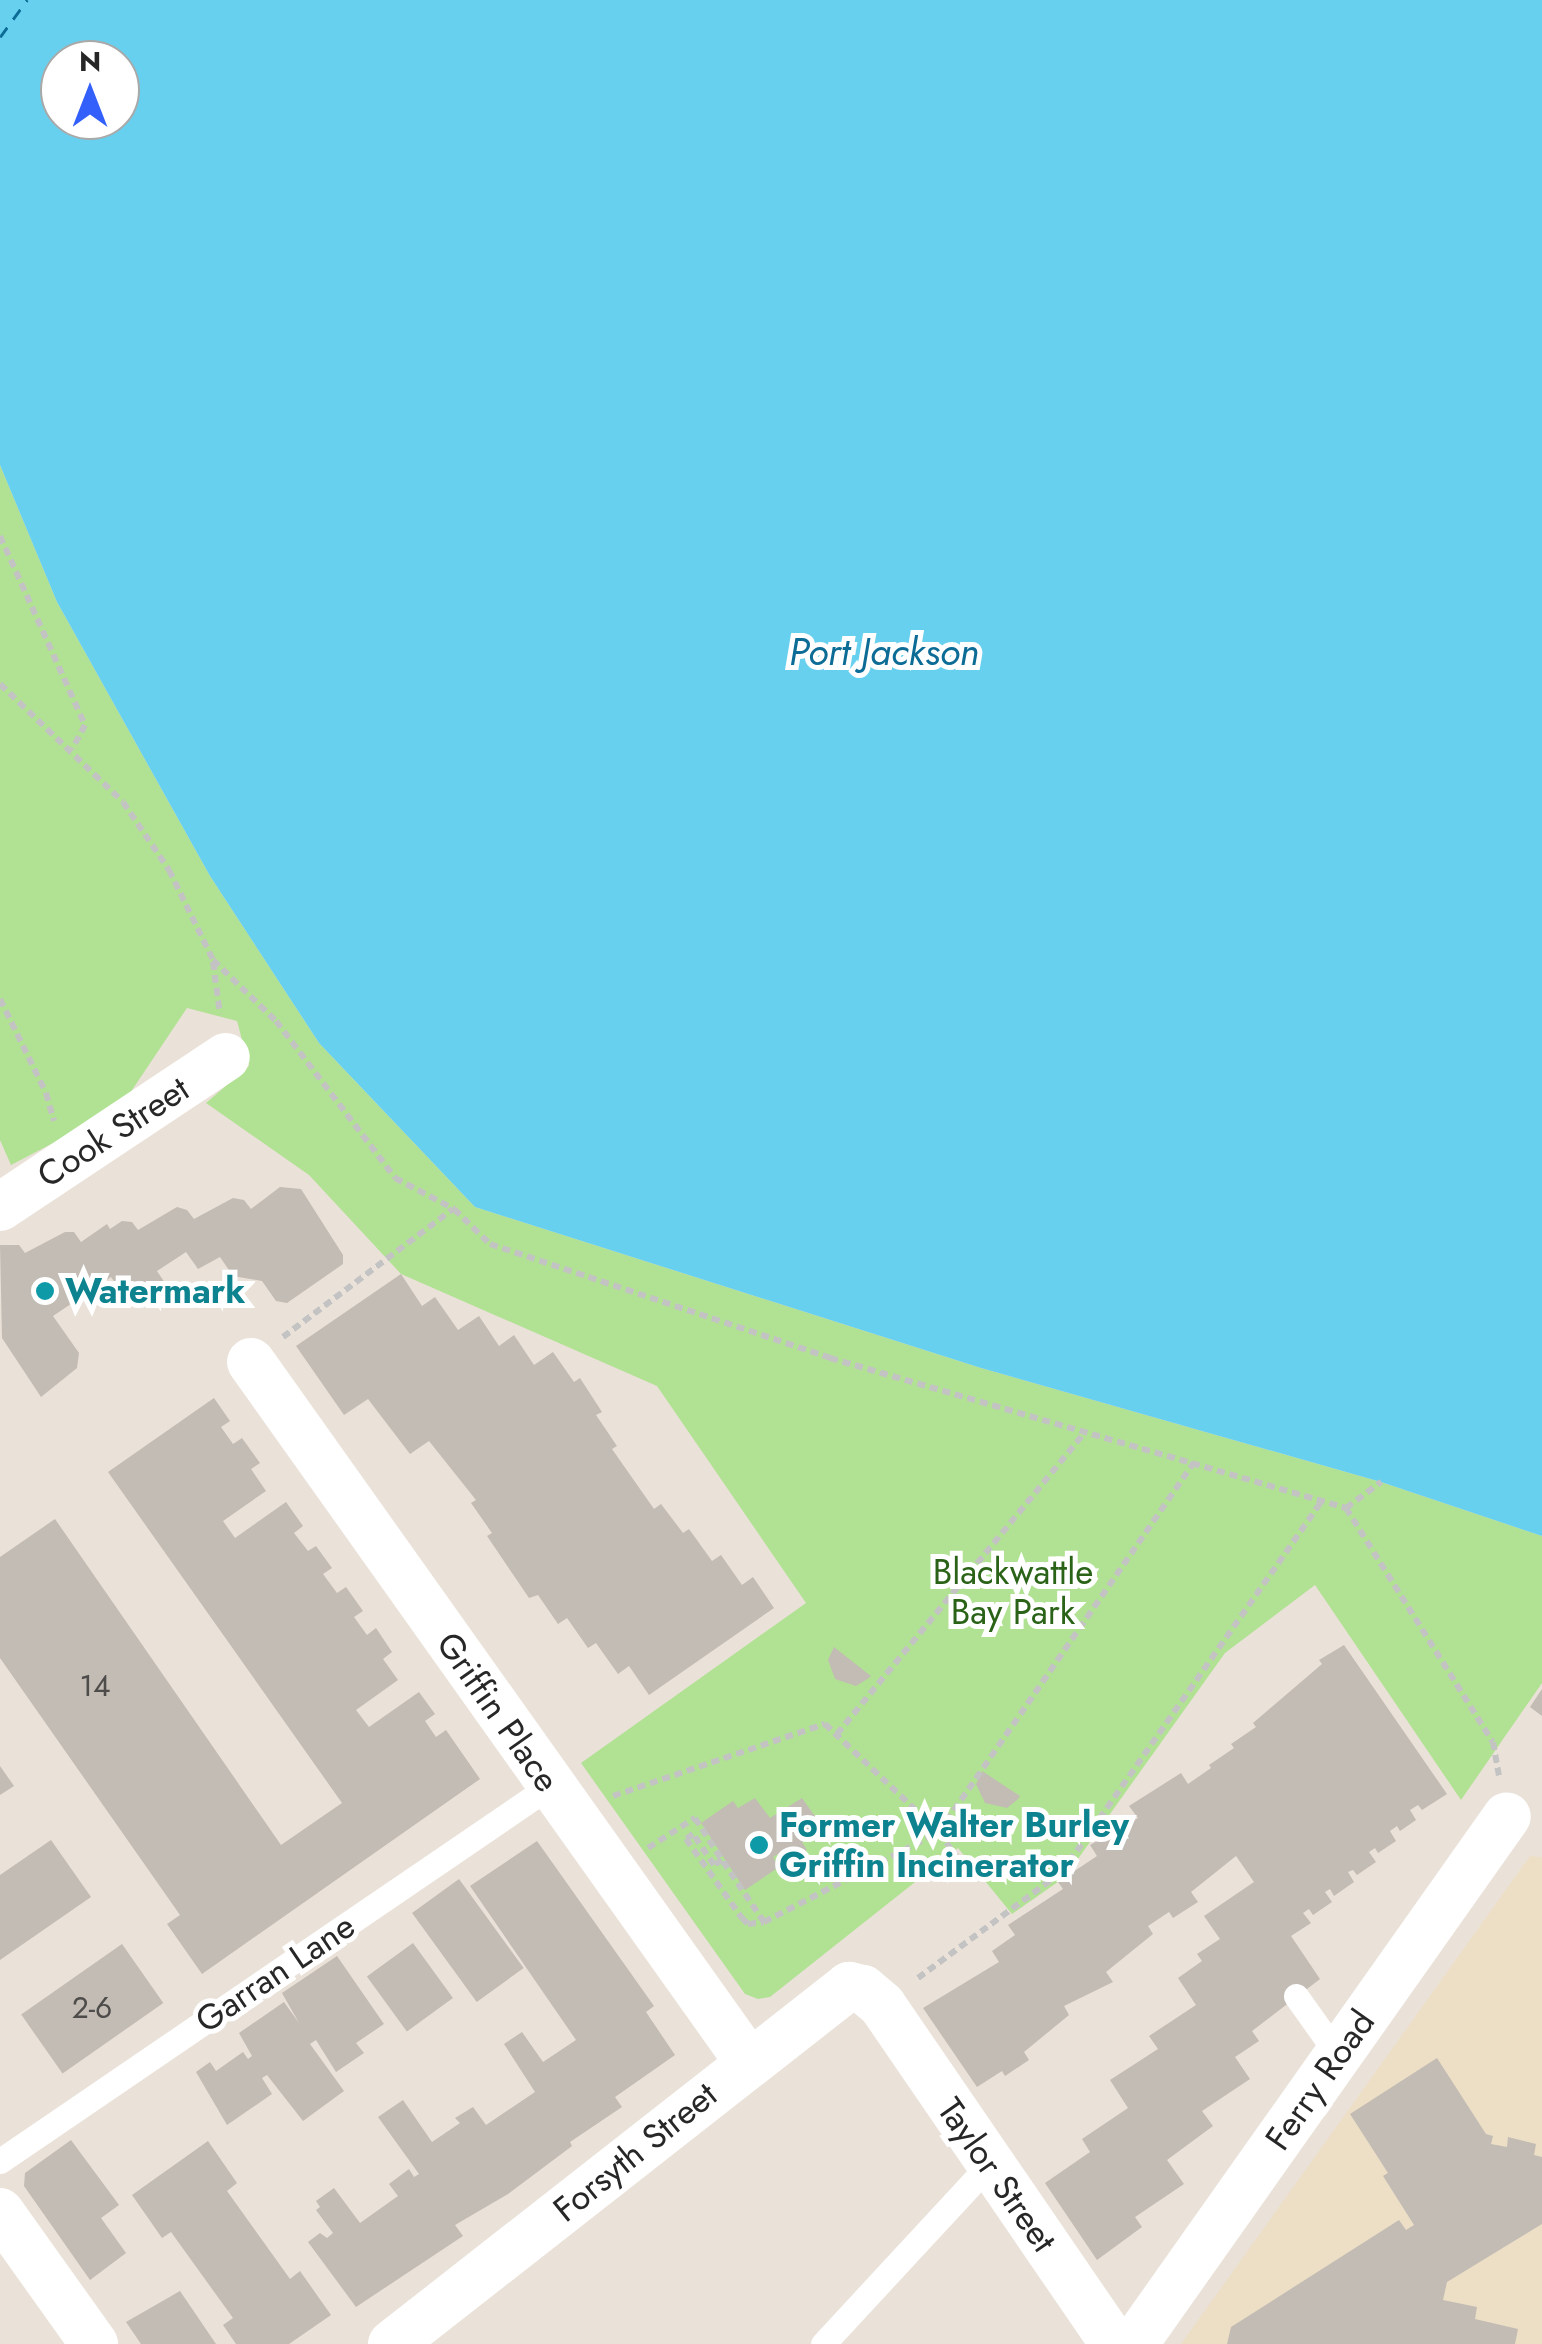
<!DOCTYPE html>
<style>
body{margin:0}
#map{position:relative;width:1542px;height:2344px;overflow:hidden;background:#eae1d8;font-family:Jost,sans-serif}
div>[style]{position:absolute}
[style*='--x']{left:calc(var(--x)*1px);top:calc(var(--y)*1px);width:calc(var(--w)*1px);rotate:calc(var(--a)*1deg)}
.education>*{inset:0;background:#eddfc6}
.green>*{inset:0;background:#b1e293}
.water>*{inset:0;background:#68d0ef}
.ferry>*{height:2.5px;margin-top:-1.25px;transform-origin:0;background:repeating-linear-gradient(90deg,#0c6c96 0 12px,transparent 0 22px)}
.building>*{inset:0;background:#c2bcb4;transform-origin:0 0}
.path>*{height:6px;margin-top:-3px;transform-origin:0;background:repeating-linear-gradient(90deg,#c3c3c3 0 8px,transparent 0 13px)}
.lane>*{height:25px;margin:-12.5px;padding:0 12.5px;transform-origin:12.5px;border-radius:12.5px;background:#fff}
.street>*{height:48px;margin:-24px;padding:0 24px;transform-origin:24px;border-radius:24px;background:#fff}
.dots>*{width:28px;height:28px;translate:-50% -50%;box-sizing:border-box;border:5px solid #fff;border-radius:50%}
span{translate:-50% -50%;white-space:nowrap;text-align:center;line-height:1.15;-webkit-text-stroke:10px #fff;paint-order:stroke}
.number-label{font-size:30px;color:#4e4c4a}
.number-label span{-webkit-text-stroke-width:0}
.street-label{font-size:35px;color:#272727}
.culture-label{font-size:35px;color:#0d838f;font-weight:700}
.left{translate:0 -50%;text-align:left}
.park-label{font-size:35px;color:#2a6318}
.water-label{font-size:38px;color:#0c6c96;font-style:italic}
.north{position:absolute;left:40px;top:40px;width:100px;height:100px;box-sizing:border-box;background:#fff;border:2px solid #a9a9a9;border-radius:50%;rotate:0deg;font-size:28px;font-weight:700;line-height:40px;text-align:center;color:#272727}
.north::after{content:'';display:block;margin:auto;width:35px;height:45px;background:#3360fb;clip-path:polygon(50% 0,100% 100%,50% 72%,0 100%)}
</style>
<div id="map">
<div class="education">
<div style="clip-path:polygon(1530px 1856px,1542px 1857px,1542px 2344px,1181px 2344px)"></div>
</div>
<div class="green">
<div style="clip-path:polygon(0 465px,57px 602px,210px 876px,319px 1043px,475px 1207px,981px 1368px,1381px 1482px,1542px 1536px,1542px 1683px,1461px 1800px,1315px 1585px,1225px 1653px,1065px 1877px,1012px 1914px,958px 1848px,770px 1997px,758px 1999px,745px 1994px,581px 1763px,806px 1603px,657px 1386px,401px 1274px,309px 1175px,206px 1103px,249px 1066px,237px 1021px,187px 1008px,120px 1108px,11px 1165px,0 1140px)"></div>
</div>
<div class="water">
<div style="clip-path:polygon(evenodd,0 0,1542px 0,1542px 1536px,1381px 1482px,981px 1368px,475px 1207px,319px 1043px,210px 876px,57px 602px,0 465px,0 0,120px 60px,120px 120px,60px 120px,60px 60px,120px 60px)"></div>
</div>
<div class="ferry">
<div style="--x:0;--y:37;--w:46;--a:-53.9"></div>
</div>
<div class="building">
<div style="clip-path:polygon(280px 1187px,301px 1189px,343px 1255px,343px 1264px,287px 1303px,276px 1301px,262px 1281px,233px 1276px,220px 1257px,198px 1269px,186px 1252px,157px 1271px,167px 1286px,136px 1303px,128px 1302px,111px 1277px,53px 1316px,79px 1353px,77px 1368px,41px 1397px,2px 1338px,0 1245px,19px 1245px,25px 1253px,65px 1232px,74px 1232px,81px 1242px,107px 1224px,110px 1229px,122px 1221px,132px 1222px,138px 1230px,177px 1207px,187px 1210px,194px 1219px,233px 1198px,244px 1200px,251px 1209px)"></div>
<div style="clip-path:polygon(401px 1274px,422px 1306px,435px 1297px,458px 1330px,479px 1316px,499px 1346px,514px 1335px,534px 1365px,553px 1352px,574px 1382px,580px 1378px,602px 1412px,596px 1415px,617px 1446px,612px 1449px,654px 1509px,661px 1504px,683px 1533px,689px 1529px,712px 1561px,721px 1555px,742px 1585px,753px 1577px,774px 1608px,649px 1695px,629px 1666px,618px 1674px,596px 1643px,588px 1648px,567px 1618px,558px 1624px,538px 1595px,529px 1598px,487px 1536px,492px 1533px,471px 1503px,476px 1500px,429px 1441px,410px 1454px,368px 1399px,344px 1415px,296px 1346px)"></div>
<div style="clip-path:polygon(214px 1398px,230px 1421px,221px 1427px,233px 1444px,242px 1438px,260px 1463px,251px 1469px,266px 1491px,223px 1521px,235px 1538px,286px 1502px,303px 1526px,294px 1533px,308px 1551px,316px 1546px,332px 1568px,323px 1574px,337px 1593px,346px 1587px,363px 1611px,354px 1617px,367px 1635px,376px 1628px,392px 1652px,383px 1659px,398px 1680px,356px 1710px,369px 1727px,419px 1692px,435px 1714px,425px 1721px,436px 1737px,446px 1730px,480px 1779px,202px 1974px,167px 1924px,180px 1915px,0 1658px,0 1557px,55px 1519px,281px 1845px,342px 1803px,108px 1472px)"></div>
<div style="clip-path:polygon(1344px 1645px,1447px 1794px,1422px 1810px,1418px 1805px,1410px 1810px,1416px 1820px,1400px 1831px,1397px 1826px,1390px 1831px,1396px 1841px,1378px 1853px,1375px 1848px,1369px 1852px,1376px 1862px,1357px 1875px,1353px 1870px,1348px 1872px,1354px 1882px,1334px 1896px,1330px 1889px,1325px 1892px,1332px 1902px,1313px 1915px,1309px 1909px,1303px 1913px,1311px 1923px,1291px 1936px,1320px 1979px,1252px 2031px,1259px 2041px,1235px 2057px,1250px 2079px,1202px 2111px,1213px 2126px,1167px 2160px,1184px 2184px,1135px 2217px,1142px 2227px,1097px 2260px,1045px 2183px,1090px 2152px,1082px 2139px,1128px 2108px,1110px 2080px,1158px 2049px,1149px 2036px,1196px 2005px,1178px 1978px,1202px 1961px,1197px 1954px,1220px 1939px,1204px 1916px,1254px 1882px,1236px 1856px,1191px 1892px,1198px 1902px,1173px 1918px,1169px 1912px,1148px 1926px,1153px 1934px,1106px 1972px,1113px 1982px,1064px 2006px,1069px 2015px,1024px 2052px,1029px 2060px,1005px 2076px,1002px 2071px,977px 2087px,923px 2008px,999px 1962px,992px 1951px,1015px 1935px,1008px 1925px,1063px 1889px,1058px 1882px,1097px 1856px,1090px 1845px,1138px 1818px,1129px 1806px,1181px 1773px,1188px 1784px,1211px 1768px,1209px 1765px,1234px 1748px,1231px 1744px,1256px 1727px,1253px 1723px,1322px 1664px,1319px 1660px)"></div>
<div style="clip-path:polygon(834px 1647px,871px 1676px,869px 1678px,856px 1686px,835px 1679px,828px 1660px)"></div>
<div style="clip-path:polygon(1542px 1689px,1542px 1716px,1530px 1707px)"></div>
<div style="clip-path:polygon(0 1766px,14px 1786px,0 1795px)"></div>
<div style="clip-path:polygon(982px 1771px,1020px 1796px,1018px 1799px,1007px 1808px,985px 1803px,976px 1784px)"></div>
<div style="clip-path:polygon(755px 1798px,770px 1818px,802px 1798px,824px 1829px,802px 1842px,807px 1850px,796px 1857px,790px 1847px,773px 1857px,779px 1867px,745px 1890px,701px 1823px,733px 1801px,738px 1808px)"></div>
<div style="clip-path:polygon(51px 1840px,91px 1897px,0 1960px,0 1875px)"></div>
<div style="clip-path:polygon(537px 1841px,654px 2006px,646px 2012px,675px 2055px,615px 2097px,622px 2107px,570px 2142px,572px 2146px,508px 2194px,455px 2225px,463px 2236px,356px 2307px,308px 2242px,320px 2233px,327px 2238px,333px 2233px,316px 2210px,320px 2207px,316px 2201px,334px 2188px,360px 2223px,398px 2196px,389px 2184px,409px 2169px,414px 2177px,419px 2174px,378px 2117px,403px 2100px,432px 2142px,460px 2123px,455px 2118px,473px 2107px,486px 2125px,535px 2092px,504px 2044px,522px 2032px,543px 2062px,576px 2040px,470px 1886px)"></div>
<div style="left:459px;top:1879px;width:110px;height:58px;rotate:54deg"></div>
<div style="left:413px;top:1943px;width:68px;height:57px;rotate:54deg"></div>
<div style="left:122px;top:1944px;width:72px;height:123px;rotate:55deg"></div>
<div style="clip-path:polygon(337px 1956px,384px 2024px,356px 2043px,364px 2053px,336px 2072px,316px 2040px,310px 2044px,344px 2091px,303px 2121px,267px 2075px,262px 2078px,272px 2094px,227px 2125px,196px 2072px,210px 2062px,216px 2071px,243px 2052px,248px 2059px,252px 2056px,239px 2033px,284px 2002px,299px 2023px,282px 1993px)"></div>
<div style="clip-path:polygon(1437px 2058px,1486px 2134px,1493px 2136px,1491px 2144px,1507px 2147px,1508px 2137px,1536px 2144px,1534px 2155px,1542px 2157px,1542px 2224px,1447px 2282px,1443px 2300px,1477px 2307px,1475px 2319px,1518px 2329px,1515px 2344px,1227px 2344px,1231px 2327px,1399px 2220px,1406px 2230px,1414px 2225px,1383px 2176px,1388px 2173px,1350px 2114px)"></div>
<div style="clip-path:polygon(71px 2140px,119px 2205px,101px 2218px,126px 2253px,90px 2280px,24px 2186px,25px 2173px)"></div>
<div style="clip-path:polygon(208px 2141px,237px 2183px,227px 2191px,290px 2279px,300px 2271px,331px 2315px,289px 2344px,236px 2344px,223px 2325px,233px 2318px,171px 2232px,162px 2238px,132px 2195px)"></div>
<div style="clip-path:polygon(180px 2291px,216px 2344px,141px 2344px,126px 2322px)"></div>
</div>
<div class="path">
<div style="--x:0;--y:536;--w:207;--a:65.8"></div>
<div style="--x:85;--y:725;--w:27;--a:118"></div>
<div style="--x:0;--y:684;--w:170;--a:43.8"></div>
<div style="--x:123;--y:802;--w:82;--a:55.9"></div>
<div style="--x:169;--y:870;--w:100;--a:63.9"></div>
<div style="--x:213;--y:960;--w:88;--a:44.1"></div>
<div style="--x:276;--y:1021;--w:197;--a:52.8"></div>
<div style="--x:395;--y:1178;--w:67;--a:27.7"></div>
<div style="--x:454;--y:1209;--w:50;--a:44.2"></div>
<div style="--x:490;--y:1244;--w:359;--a:18.5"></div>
<div style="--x:830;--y:1358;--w:537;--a:16.21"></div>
<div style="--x:1346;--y:1508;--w:276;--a:57.9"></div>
<div style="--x:1493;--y:1742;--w:34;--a:80"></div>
<div style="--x:213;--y:962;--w:52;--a:82.3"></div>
<div style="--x:0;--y:999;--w:105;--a:63.9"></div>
<div style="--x:46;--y:1093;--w:29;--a:74"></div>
<div style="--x:283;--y:1337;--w:213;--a:-37"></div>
<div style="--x:1346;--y:1508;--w:44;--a:-36.6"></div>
<div style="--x:837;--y:1734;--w:391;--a:-50.6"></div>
<div style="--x:613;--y:1796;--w:224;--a:-18.8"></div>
<div style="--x:825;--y:1724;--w:157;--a:43.5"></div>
<div style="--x:939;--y:1832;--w:49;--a:55"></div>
<div style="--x:648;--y:1848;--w:56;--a:-32.6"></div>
<div style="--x:695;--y:1818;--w:50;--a:57.3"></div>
<div style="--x:722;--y:1860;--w:9;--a:148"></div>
<div style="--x:714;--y:1865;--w:37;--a:-124"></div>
<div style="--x:693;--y:1834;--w:9;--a:144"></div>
<div style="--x:686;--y:1839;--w:97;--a:54.7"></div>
<div style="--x:742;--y:1918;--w:8;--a:45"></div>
<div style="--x:748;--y:1924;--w:16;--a:-7"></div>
<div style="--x:764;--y:1922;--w:75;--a:-124.1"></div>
<div style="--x:764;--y:1922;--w:197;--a:-27.2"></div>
<div style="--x:939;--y:1832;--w:449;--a:-55.4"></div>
<div style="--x:918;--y:1978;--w:179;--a:-36.4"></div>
<div style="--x:1062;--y:1872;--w:455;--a:-55"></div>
</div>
<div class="lane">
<div style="--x:1296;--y:1996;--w:72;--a:54.6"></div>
<div style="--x:0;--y:2161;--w:666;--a:-34.29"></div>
<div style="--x:823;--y:2344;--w:244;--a:-47.2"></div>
</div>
<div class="street">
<div style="--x:0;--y:1207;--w:271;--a:-33.6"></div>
<div style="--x:251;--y:1362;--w:858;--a:54.59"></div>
<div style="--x:0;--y:2212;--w:162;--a:54.5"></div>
<div style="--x:392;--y:2344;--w:581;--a:-38.07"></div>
<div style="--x:849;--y:1986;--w:14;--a:12"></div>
<div style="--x:863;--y:1989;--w:25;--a:40"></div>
<div style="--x:882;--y:2005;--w:411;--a:55.6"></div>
<div style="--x:1134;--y:2344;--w:646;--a:-54.76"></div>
</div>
<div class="dots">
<div style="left:45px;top:1291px;background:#0f9aa8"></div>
<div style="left:759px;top:1845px;background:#0f9aa8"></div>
</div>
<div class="number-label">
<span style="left:95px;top:1686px">14</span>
<span style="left:92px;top:2008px">2-6</span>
</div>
<div class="street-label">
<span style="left:113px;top:1132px;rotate:-33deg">Cook Street</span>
<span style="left:498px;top:1712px;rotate:55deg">Griffin Place</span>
<span style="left:275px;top:1973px;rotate:-34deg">Garran Lane</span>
<span style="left:1320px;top:2080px;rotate:-55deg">Ferry Road</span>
<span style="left:635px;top:2152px;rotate:-39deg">Forsyth Street</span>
<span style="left:997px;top:2175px;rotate:55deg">Taylor Street</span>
</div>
<div class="culture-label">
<span class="left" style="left:65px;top:1291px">Watermark</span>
<span class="left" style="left:779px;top:1845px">Former Walter Burley<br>Griffin Incinerator</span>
</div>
<div class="park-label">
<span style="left:1013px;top:1592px">Blackwattle<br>Bay Park</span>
</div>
<div class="water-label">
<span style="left:884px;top:652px">Port Jackson</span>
</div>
<div class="north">N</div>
</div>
